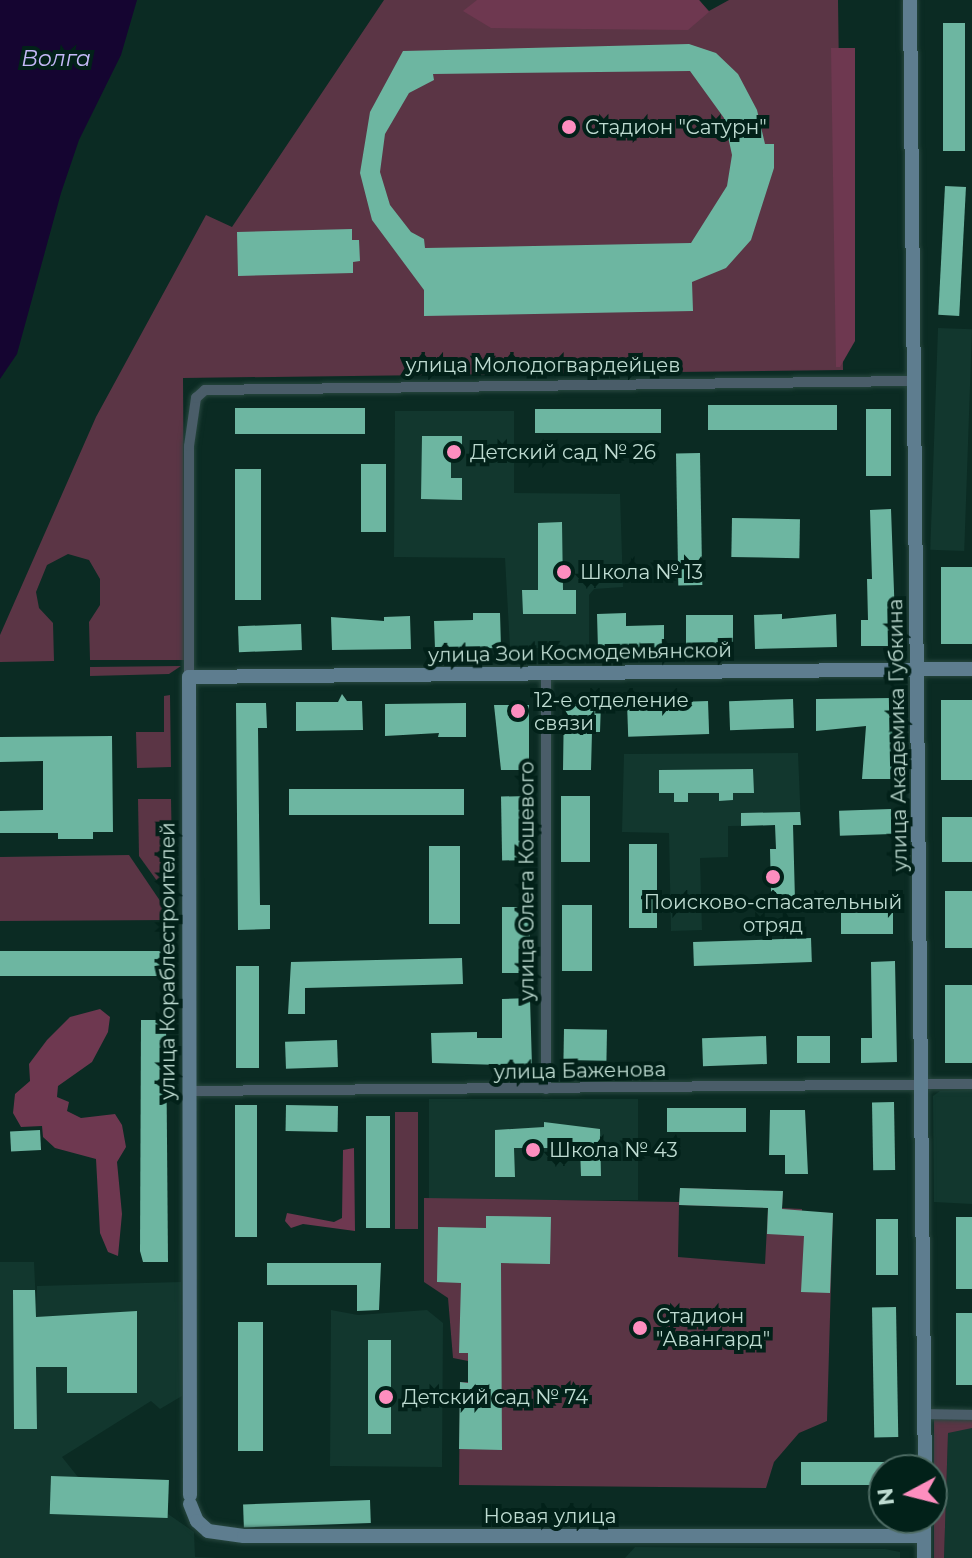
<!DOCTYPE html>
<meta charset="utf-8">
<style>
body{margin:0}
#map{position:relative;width:972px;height:1558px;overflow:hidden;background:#0b2b23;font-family:Montserrat,sans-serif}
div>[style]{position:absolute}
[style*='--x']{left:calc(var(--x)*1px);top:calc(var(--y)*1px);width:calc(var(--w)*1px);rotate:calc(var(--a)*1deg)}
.built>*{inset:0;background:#12372e;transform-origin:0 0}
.green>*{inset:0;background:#5b3545;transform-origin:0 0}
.forest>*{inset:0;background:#6e3850}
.water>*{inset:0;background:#150531}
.building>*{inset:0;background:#6db6a1;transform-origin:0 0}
.roads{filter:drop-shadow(0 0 2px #28473f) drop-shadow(0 0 2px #28473f)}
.street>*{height:10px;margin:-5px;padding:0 5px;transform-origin:5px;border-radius:5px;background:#4a5d69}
.secondary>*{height:14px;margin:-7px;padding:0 7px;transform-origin:7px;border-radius:7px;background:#5e7d8f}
.dots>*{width:22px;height:22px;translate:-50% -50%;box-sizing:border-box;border:4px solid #022119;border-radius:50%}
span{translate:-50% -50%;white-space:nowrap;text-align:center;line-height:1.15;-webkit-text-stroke:8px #022119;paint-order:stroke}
.poi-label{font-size:20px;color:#bedbd1}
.left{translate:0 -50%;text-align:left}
.street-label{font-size:20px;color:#bedbd1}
.water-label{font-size:22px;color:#c5b9f8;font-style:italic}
.north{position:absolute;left:868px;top:1454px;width:80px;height:80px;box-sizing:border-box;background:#022119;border:2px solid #4d6b63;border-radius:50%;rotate:263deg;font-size:22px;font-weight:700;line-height:32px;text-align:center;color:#bedbd1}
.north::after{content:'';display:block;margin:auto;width:28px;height:36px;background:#fd8ebf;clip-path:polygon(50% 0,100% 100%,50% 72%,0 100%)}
</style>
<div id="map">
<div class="built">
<div style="left:938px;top:328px;width:34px;height:222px;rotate:2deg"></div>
<div style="clip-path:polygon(395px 411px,514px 411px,514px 493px,620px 494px,623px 587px,594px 589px,589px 595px,589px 648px,510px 648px,505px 558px,394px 557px)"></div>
<div style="clip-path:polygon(798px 753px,801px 825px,728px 826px,728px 857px,700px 858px,702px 930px,671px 931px,669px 833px,622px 832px,624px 754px)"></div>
<div style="clip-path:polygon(972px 1090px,972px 1204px,934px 1202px,933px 1096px,940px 1091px)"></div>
<div style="left:638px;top:1099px;width:101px;height:209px;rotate:90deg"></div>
<div style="clip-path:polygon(0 1262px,34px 1262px,36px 1305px,37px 1286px,181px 1282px,182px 1396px,160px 1409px,151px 1401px,62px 1457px,78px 1477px,169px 1480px,168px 1514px,194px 1532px,195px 1557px,219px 1558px,0 1558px)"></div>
<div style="clip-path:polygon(331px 1310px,358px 1315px,427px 1310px,443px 1323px,442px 1467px,330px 1466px)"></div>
<div style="clip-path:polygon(955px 1427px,972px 1428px,972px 1558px,944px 1558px,948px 1433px)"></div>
<div style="clip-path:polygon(635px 1547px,885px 1549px,900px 1552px,900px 1558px,625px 1558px)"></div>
</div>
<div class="green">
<div style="clip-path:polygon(384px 0,699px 0,709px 11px,729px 0,838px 0,843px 370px,183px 378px,185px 660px,90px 660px,89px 622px,100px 605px,100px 579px,89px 560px,68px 554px,47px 565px,36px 592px,39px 608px,53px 623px,54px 661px,0 662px,0 635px,96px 417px,206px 215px,232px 227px)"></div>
<div style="clip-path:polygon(181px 666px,169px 674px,90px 676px,90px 667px)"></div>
<div style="clip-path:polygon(170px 695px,171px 767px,137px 768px,136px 732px,164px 732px,164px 696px)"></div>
<div style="clip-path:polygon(138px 799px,171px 799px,173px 903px,139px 856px)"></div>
<div style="clip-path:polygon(129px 855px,173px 920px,0 921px,0 857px)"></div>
<div style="left:395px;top:1112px;width:23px;height:117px"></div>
<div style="clip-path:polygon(evenodd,680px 1188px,783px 1191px,782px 1208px,802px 1209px,802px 1221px,805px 1212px,833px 1213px,827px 1421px,799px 1433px,774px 1462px,766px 1488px,459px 1485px,460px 1382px,468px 1382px,468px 1361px,453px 1358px,448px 1298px,424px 1282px,424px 1198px,679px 1202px,680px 1188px,679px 1205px,768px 1208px,765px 1264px,678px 1257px,679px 1205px)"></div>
<div style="clip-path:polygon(934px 1419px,972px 1420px,972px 1428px,948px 1433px,944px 1558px,934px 1558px)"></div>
</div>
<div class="forest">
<div style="clip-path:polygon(477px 0,699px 0,709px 12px,688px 30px,491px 28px,463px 11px)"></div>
<div style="clip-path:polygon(831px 48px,855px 48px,855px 341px,840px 367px,836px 367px)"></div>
<div style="clip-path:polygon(100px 1009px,110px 1017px,108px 1032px,92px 1062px,58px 1086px,57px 1097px,69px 1102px,67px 1111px,81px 1118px,115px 1114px,122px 1125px,126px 1147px,117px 1162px,122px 1214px,118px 1256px,108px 1252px,100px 1233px,96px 1159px,55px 1148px,43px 1137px,42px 1126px,21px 1127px,13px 1113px,15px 1094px,30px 1081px,29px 1064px,47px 1040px,70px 1017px)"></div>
<div style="clip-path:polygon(354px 1148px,355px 1231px,303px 1224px,291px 1228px,285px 1221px,287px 1213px,334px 1222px,342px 1218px,343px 1150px)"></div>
</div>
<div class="water">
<div style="clip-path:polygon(0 0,137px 0,121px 55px,79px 140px,61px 193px,17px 354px,0 379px)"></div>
</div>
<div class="building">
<div style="left:943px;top:23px;width:22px;height:128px"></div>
<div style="clip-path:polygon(evenodd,689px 44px,716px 53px,738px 74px,757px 110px,765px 144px,774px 144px,774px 168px,751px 240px,726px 268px,692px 282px,693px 311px,424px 316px,424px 290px,372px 220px,360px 173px,370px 112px,403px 51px,689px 44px,690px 71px,724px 118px,732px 155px,727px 186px,691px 243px,425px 248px,424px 239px,411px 232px,390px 205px,380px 172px,385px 134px,409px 93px,434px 80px,433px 74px,690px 71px)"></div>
<div style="left:945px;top:186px;width:21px;height:129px;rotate:3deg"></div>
<div style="clip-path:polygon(352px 229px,352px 240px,359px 240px,360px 261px,353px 262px,353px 273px,238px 276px,237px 232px)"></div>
<div style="left:837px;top:405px;width:25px;height:129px;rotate:90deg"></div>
<div style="left:365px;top:408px;width:26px;height:130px;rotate:90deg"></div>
<div style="left:535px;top:409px;width:126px;height:24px"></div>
<div style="left:866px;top:409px;width:25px;height:67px"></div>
<div style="clip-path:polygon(422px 436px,462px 436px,462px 455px,451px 455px,451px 478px,462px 478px,462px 500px,421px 499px)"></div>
<div style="left:700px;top:453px;width:132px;height:24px;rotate:89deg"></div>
<div style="left:361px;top:464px;width:25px;height:68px"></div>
<div style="left:235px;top:469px;width:26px;height:131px"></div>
<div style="clip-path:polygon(891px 509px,896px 646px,861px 646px,861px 620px,868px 620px,867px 579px,872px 579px,870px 510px)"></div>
<div style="left:732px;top:518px;width:68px;height:39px;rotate:1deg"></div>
<div style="clip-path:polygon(562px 522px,563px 590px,576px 590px,576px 614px,523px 614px,522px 590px,538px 590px,538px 523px)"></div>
<div style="left:941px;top:567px;width:31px;height:77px"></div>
<div style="clip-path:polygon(473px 613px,500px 613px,501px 648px,435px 649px,434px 621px,473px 620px)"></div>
<div style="clip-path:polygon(626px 613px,626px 626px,664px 625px,664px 648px,598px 650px,597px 614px)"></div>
<div style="clip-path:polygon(782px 614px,782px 619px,836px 614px,837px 647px,755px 649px,754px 615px)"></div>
<div style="left:686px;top:615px;width:47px;height:33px"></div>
<div style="clip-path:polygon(410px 616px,411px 649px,332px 650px,331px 617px,384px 621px,384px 617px)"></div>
<div style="left:301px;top:624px;width:26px;height:63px;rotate:88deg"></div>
<div style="clip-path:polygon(342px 694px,347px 701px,362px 701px,363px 730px,296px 731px,296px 702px,338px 702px)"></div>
<div style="clip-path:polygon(892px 698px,893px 779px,862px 779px,866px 726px,816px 731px,816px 699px)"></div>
<div style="left:793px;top:699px;width:29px;height:64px;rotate:88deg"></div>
<div style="left:972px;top:700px;width:80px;height:31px;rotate:90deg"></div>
<div style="left:708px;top:701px;width:33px;height:81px;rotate:88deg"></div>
<div style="clip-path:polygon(564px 702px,601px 702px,600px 732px,592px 732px,591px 770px,563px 770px)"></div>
<div style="clip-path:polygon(236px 703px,266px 703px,267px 728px,258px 728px,260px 905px,270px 905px,270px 929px,238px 930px)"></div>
<div style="clip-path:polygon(466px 703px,466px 737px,438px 737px,439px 733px,385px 736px,385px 704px)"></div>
<div style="clip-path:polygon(494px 705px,529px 705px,529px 770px,501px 770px)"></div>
<div style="clip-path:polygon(112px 736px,113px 832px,93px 832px,93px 839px,58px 839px,58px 833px,0 833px,0 811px,43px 810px,43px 761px,0 762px,0 737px)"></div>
<div style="clip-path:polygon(753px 769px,754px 793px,733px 793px,733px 800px,719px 801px,719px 793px,688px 793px,688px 802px,674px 802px,674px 793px,659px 793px,659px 770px)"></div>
<div style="left:464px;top:789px;width:26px;height:175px;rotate:90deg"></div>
<div style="left:530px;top:796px;width:64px;height:29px;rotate:89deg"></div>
<div style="left:561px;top:796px;width:29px;height:66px"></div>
<div style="left:891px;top:809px;width:25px;height:52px;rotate:88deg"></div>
<div style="clip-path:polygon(800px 812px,801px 825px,793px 825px,795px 900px,776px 900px,776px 892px,771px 892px,770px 849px,776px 849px,775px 825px,741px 826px,741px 813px)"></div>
<div style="left:942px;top:817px;width:30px;height:45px"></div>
<div style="left:629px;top:844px;width:28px;height:84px"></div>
<div style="left:429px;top:846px;width:31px;height:78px"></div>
<div style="left:945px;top:891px;width:27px;height:57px"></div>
<div style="left:562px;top:905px;width:30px;height:66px"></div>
<div style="left:502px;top:907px;width:28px;height:66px"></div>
<div style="left:841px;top:907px;width:52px;height:27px"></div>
<div style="left:811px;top:938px;width:24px;height:118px;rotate:88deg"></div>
<div style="left:0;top:951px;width:163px;height:25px"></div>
<div style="clip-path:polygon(462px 958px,463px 984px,305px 988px,305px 1014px,288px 1014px,291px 962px)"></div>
<div style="clip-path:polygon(895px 961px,897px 1062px,861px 1063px,861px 1038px,872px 1038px,871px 962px)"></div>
<div style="left:236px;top:966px;width:23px;height:102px"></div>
<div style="left:945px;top:985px;width:27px;height:78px"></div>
<div style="clip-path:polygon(530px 998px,532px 1066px,432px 1063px,431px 1033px,477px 1032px,477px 1038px,502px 1038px,502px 999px)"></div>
<div style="clip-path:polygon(141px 1020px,166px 1020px,168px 1262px,143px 1262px,140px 1251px)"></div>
<div style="left:564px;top:1029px;width:43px;height:31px;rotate:1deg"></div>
<div style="left:766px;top:1036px;width:28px;height:64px;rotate:88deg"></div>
<div style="left:797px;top:1036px;width:33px;height:27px"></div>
<div style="left:337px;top:1040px;width:27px;height:52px;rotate:88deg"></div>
<div style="left:894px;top:1102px;width:68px;height:22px;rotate:89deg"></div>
<div style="left:235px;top:1105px;width:22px;height:132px"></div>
<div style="left:286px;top:1105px;width:52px;height:26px;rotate:1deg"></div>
<div style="left:667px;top:1108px;width:79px;height:24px"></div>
<div style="clip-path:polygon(770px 1110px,805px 1110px,808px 1174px,785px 1174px,785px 1155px,769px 1155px)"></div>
<div style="left:366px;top:1116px;width:24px;height:112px"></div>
<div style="clip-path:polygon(544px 1122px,600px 1129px,601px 1176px,581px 1176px,580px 1148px,514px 1148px,515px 1177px,495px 1177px,495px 1130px,544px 1127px)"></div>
<div style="left:40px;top:1130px;width:20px;height:30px;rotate:87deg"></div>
<div style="clip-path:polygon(680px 1188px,783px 1191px,782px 1209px,833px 1213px,830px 1293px,801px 1292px,804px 1236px,767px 1234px,768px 1208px,679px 1205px)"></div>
<div style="clip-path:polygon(486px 1216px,551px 1217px,550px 1264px,501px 1263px,502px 1450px,459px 1449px,460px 1382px,468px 1383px,468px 1353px,459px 1353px,461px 1283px,437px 1282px,438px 1227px,486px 1228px)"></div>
<div style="left:956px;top:1217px;width:16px;height:72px"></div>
<div style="left:898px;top:1219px;width:56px;height:22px;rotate:90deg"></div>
<div style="clip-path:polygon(267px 1263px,381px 1263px,379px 1310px,357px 1311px,357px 1285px,267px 1285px)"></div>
<div style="clip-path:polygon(13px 1290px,35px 1290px,36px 1317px,137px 1311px,137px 1393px,67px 1393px,67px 1367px,36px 1367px,37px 1429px,14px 1429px)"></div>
<div style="left:896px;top:1307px;width:130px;height:24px;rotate:89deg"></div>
<div style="left:956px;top:1313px;width:16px;height:72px"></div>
<div style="left:238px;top:1322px;width:25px;height:129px"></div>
<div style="left:368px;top:1340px;width:23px;height:94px"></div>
<div style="left:884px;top:1462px;width:23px;height:83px;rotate:90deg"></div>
<div style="left:51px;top:1476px;width:118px;height:38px;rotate:2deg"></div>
<div style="left:370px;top:1500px;width:23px;height:127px;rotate:88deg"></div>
</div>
<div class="roads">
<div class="street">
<div style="--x:546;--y:673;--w:416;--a:90"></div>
<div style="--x:189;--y:677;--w:231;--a:-90"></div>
<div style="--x:189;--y:446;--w:49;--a:-81.7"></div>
<div style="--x:196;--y:398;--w:12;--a:-42"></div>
<div style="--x:205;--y:390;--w:709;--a:-0.73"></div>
<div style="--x:188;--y:1091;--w:784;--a:-0.51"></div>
<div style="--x:924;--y:1414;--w:48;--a:1.2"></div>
</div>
<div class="secondary">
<div style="--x:910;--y:0;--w:1470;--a:89.42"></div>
<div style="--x:190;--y:1495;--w:818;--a:-90.07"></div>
<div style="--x:189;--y:677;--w:783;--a:-0.59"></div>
<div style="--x:190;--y:1504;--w:18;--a:68"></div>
<div style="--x:197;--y:1521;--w:15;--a:42"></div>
<div style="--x:208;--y:1531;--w:36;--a:8"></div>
<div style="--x:244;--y:1536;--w:680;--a:0"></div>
<div style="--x:924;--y:1558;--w:40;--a:-90"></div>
</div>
</div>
<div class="dots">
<div style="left:569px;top:127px;background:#fd8ebf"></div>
<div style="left:454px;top:452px;background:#fd8ebf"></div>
<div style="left:564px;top:572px;background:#fd8ebf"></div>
<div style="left:518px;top:711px;background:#fd8ebf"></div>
<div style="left:773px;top:877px;background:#fd8ebf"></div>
<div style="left:533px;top:1150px;background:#fd8ebf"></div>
<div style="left:640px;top:1328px;background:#fd8ebf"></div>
<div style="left:386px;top:1397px;background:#fd8ebf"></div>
</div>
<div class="poi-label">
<span class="left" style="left:585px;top:127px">Стадион "Сатурн"</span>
<span class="left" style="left:470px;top:452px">Детский сад № 26</span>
<span class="left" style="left:580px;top:572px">Школа № 13</span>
<span class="left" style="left:534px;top:712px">12-е отделение<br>связи</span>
<span style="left:773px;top:914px">Поисково-спасательный<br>отряд</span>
<span class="left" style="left:549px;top:1150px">Школа № 43</span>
<span class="left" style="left:656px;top:1328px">Стадион<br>"Авангард"</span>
<span class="left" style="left:402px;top:1397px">Детский сад № 74</span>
</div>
<div class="street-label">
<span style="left:543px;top:365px">улица Молодогвардейцев</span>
<span style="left:580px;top:653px;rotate:-1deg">улица Зои Космодемьянской</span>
<span style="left:898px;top:735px;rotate:-91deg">улица Академика Губкина</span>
<span style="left:527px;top:881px;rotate:-90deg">улица Олега Кошевого</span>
<span style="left:168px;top:961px;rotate:-90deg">улица Кораблестроителей</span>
<span style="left:580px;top:1071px;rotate:-1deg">улица Баженова</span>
<span style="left:550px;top:1516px">Новая улица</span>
</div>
<div class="water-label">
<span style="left:56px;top:59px">Волга</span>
</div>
<div class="north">N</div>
</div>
